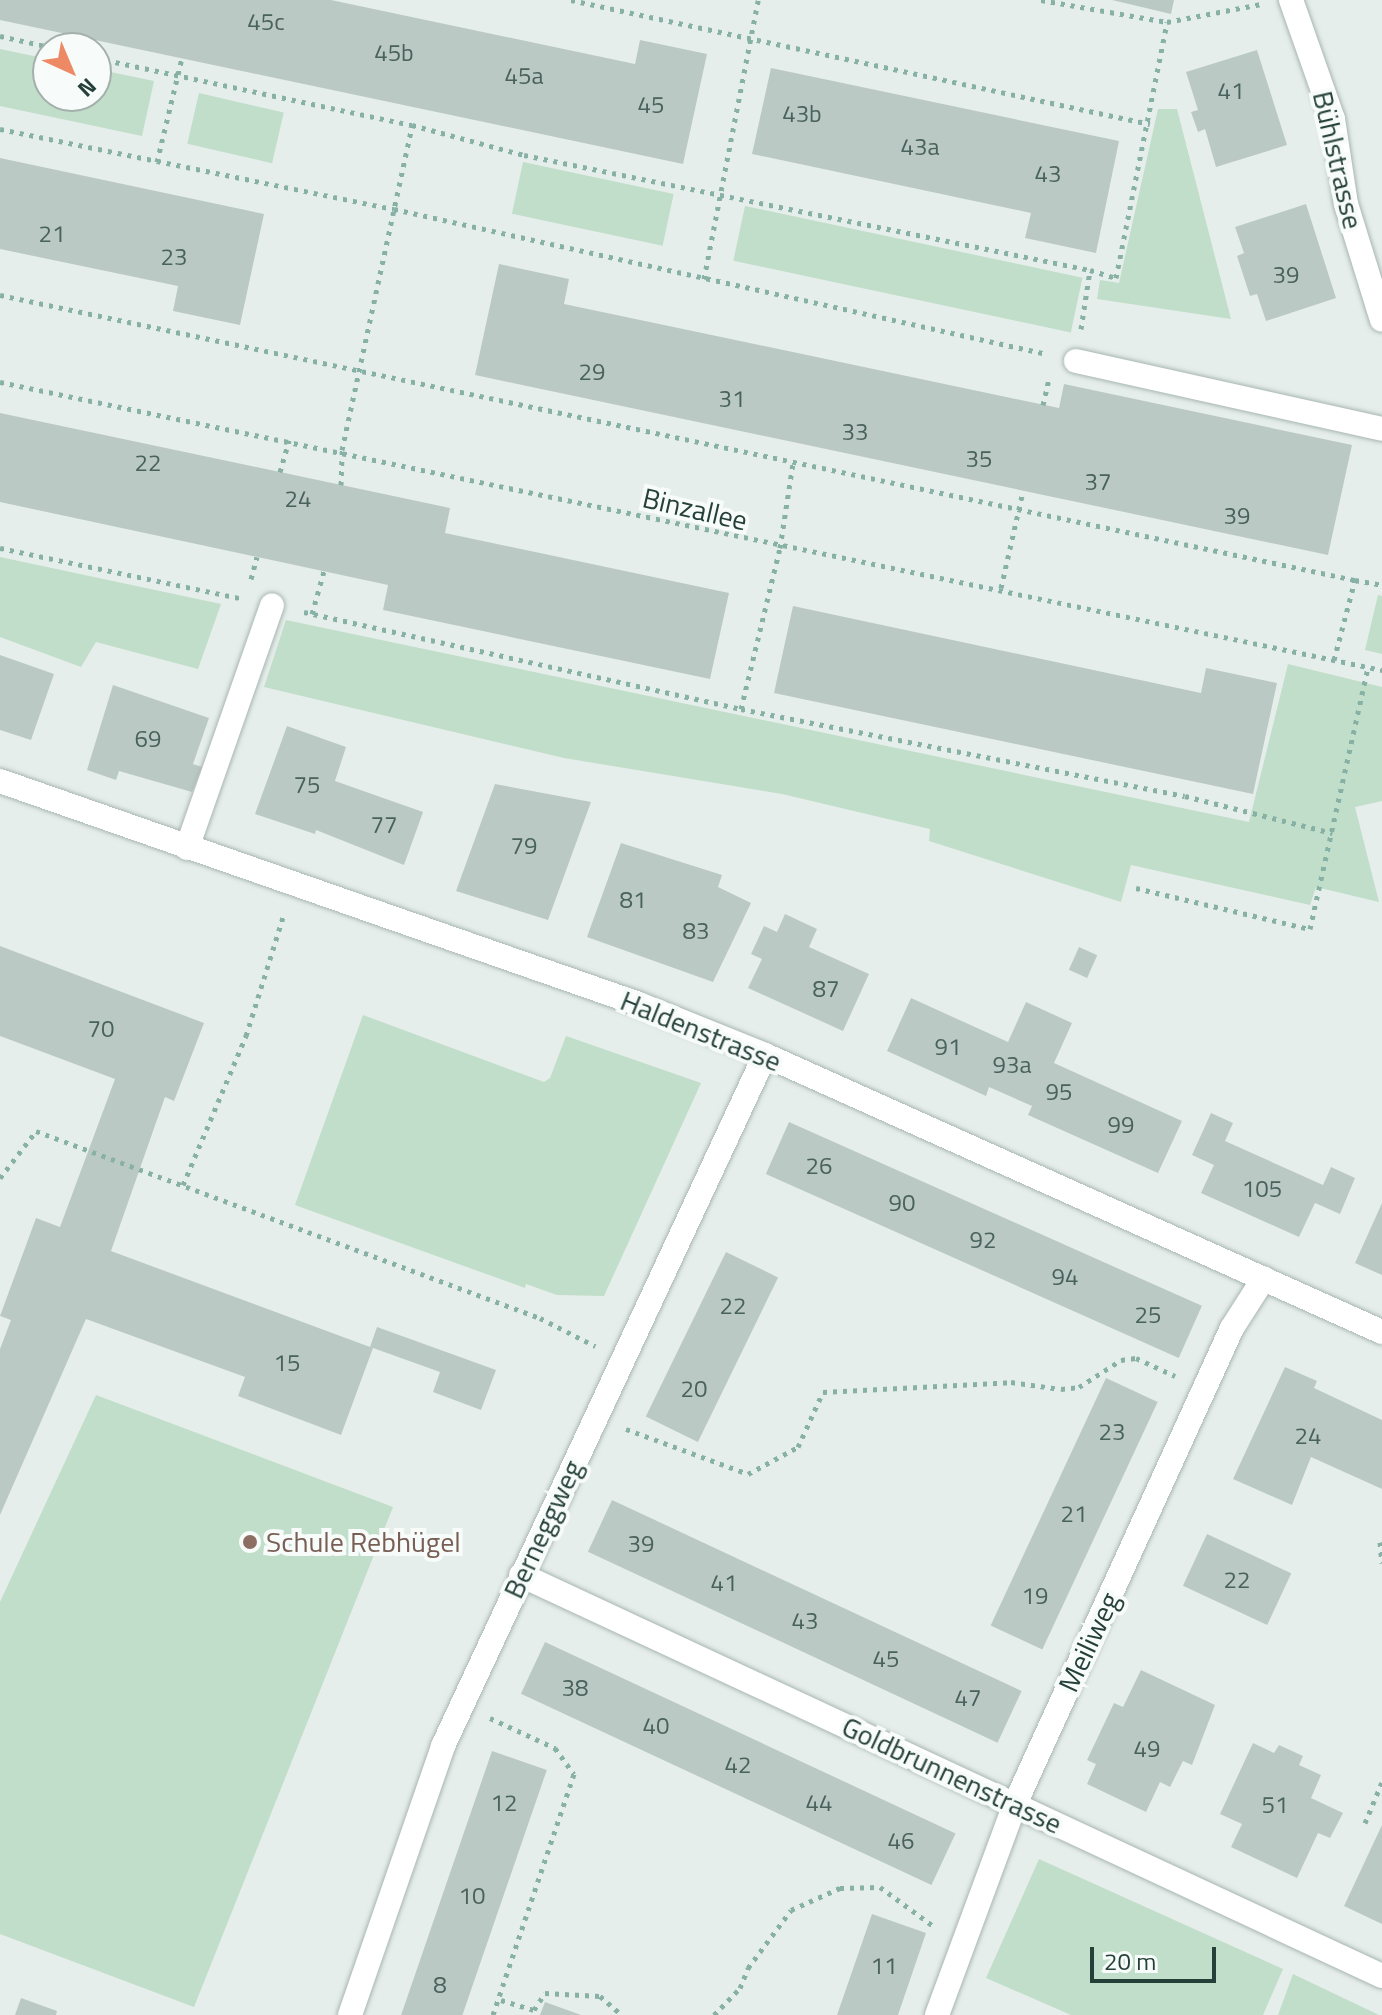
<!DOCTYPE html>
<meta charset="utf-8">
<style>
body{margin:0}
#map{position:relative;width:1382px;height:2015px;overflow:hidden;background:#e6eeeb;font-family:"Titillium Web",sans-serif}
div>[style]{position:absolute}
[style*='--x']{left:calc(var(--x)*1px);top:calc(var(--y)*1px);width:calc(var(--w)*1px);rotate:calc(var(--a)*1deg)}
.green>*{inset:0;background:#c0dec9;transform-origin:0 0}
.building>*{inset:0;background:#bbc9c4;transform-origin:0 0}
.path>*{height:5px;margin-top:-2.5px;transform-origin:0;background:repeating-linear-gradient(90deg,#88b1a5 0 4px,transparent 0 10px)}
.roads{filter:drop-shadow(0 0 2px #a8b6b2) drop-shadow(0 0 2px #a8b6b2)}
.lane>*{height:24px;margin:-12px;padding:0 12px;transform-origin:12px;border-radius:12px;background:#fff}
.street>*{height:24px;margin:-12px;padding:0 12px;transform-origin:12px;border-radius:12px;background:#fff}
.dots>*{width:22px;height:22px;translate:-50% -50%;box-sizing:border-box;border:4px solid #f7fbf9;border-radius:50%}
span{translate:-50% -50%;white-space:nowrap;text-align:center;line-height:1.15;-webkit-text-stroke:8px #f7fbf9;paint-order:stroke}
.number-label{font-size:24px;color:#4a625c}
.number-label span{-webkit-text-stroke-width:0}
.street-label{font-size:28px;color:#254039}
.education-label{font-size:28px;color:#785e54}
.left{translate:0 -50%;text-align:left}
.north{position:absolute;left:32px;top:32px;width:80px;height:80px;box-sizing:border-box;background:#f7fbf9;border:2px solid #a3b0ac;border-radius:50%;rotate:136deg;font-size:22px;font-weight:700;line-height:32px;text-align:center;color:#254039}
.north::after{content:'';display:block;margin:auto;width:28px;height:36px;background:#ed8965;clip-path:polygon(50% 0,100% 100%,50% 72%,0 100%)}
.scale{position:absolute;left:1090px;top:1947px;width:126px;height:36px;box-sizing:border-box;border:4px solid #254039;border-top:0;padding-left:10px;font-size:24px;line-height:28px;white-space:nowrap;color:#254039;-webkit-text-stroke:6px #f7fbf9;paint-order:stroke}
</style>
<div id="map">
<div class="green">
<div style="clip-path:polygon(0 49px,48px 59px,48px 96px,96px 96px,96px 69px,154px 81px,142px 136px,0 106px)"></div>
<div style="left:199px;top:93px;width:87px;height:52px;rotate:13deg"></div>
<div style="clip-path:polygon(1158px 109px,1177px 109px,1231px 319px,1097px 299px,1100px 280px,1119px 283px)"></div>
<div style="left:523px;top:162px;width:154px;height:53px;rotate:12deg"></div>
<div style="left:745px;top:206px;width:345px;height:56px;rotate:12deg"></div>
<div style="clip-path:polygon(0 557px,221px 604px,198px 669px,96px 642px,81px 667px,0 637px)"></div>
<div style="clip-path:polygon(1378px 595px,1382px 596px,1382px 654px,1365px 650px)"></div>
<div style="clip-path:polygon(286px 620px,1249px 822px,1288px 664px,1382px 687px,1382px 801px,1355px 807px,1379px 902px,1316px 887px,1310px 905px,1131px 865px,1121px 902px,929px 841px,930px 829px,782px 794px,564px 758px,264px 687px)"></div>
<div style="clip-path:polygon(363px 1015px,544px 1082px,550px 1078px,566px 1036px,701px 1083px,604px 1296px,557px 1295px,526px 1284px,525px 1288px,295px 1205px)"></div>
<div style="clip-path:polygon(96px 1395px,393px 1507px,194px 2007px,0 1934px,0 1602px)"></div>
<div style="clip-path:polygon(1039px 1859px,1283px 1969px,1263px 2015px,1071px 2015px,986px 1978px)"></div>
<div style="clip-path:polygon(1293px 1974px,1379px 2015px,1278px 2015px)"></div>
</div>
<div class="building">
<div style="clip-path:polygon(0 0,331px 0,635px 64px,640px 40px,707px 54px,683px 164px,0 20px)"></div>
<div style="clip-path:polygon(1112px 0,1174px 0,1171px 14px)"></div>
<div style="clip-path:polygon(1257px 50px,1287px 145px,1216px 167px,1205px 129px,1198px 132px,1191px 112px,1198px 110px,1186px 72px)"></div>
<div style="clip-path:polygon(771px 68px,1119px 141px,1096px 253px,1025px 238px,1031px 213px,752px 154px)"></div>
<div style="clip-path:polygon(0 158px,264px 214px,240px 325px,173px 311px,178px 286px,0 249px)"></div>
<div style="clip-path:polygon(1306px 204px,1336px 298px,1266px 321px,1257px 294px,1250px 296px,1237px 256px,1244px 253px,1235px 227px)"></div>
<div style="clip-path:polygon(499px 264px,569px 279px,564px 304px,1059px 408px,1064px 384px,1352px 445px,1328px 555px,475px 375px)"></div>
<div style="clip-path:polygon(0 413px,450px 508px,445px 533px,729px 593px,710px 679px,383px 610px,388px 585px,0 502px)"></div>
<div style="clip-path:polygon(793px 606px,1201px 693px,1206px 668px,1277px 683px,1253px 794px,774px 693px)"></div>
<div style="clip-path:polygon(0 655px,54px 674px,31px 740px,0 730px)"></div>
<div style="clip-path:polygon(113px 685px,209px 718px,193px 764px,202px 767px,192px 792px,119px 771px,116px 780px,87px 770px)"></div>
<div style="clip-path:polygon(287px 726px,346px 747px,335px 781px,423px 812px,404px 865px,316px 830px,315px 834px,255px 814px)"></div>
<div style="clip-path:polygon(495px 784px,591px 802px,548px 920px,456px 891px)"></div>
<div style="clip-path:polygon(621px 843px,722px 875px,718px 887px,751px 903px,713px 982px,587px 937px)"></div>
<div style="clip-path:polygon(785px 914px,817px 929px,809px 947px,869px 974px,843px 1031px,748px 988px,762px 959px,751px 954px,764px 926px,777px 932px)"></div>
<div style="clip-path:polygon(0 946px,204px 1023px,174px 1101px,165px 1097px,111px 1251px,370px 1347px,377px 1327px,496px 1370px,481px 1410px,433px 1392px,440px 1372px,373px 1348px,341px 1435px,238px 1396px,245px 1377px,86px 1319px,0 1515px,0 1349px,11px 1320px,0 1316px,36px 1218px,60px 1227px,115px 1079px,0 1036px)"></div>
<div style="left:1079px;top:947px;width:20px;height:25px;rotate:24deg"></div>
<div style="clip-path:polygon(911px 998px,1008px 1042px,1026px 1002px,1072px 1023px,1054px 1063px,1182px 1121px,1158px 1173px,1028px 1115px,1032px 1106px,989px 1087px,986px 1096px,887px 1051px)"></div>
<div style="clip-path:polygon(1211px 1113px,1233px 1123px,1225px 1141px,1323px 1185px,1331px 1167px,1355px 1178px,1340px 1214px,1315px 1203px,1299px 1237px,1201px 1193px,1214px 1165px,1192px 1155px)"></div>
<div style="left:789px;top:1122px;width:452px;height:57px;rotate:24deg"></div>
<div style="clip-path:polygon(1382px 1203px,1382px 1275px,1355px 1263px)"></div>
<div style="left:726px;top:1252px;width:58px;height:183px;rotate:26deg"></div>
<div style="clip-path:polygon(1285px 1367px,1317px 1381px,1314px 1388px,1382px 1420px,1382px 1489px,1311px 1457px,1292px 1505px,1233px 1479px)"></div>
<div style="left:1106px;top:1378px;width:57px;height:273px;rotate:25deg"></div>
<div style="left:612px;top:1500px;width:452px;height:57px;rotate:25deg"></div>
<div style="left:1207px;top:1534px;width:93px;height:57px;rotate:25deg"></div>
<div style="left:545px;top:1642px;width:453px;height:57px;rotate:25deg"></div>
<div style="clip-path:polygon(1141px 1670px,1215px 1705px,1192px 1765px,1183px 1761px,1170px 1787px,1160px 1782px,1146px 1812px,1087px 1784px,1096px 1764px,1087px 1760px,1114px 1703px,1123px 1707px)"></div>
<div style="clip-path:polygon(1253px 1743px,1274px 1753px,1279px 1745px,1303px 1756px,1299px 1765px,1321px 1775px,1311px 1798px,1343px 1813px,1330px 1838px,1318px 1833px,1297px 1878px,1231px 1847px,1242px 1824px,1220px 1814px)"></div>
<div style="left:492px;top:1751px;width:58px;height:280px;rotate:19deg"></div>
<div style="clip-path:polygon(1382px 1825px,1382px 1924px,1344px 1906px)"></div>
<div style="clip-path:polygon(872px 1914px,926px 1933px,898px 2015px,837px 2015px)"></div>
<div style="clip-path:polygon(21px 1998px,57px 2011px,56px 2015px,15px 2015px)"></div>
<div style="clip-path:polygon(545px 2002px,581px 2015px,540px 2015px)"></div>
</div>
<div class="path">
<div style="--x:571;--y:0;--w:592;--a:12.09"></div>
<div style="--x:1041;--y:0;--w:128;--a:9.9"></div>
<div style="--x:1167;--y:22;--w:96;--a:-10.8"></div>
<div style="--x:0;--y:36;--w:55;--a:12.5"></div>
<div style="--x:96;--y:58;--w:323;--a:12"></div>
<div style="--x:412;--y:125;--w:116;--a:15"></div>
<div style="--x:524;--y:155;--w:578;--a:11.49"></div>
<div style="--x:0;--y:129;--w:402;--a:11.5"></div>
<div style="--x:394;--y:209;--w:669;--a:12.52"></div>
<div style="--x:157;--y:162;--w:107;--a:-76.5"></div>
<div style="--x:704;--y:279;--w:284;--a:-79"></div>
<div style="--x:0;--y:295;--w:1385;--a:11.88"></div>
<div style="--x:1081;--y:329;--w:60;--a:-81.3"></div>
<div style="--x:1090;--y:270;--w:27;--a:17"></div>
<div style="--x:1116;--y:278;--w:261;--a:-78.7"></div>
<div style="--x:0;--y:382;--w:1412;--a:11.77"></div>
<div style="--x:1043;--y:405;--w:26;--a:-77"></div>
<div style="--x:280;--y:472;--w:33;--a:-74"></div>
<div style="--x:341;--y:485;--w:35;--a:-88"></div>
<div style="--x:342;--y:450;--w:332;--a:-77.8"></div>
<div style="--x:0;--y:548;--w:245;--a:11.8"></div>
<div style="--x:251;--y:579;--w:23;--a:-75"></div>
<div style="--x:1001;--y:588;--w:99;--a:-77.2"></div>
<div style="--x:304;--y:612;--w:448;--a:12.5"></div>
<div style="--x:741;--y:709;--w:452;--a:11.1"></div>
<div style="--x:1185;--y:796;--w:152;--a:14.1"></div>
<div style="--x:312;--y:614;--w:45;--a:-74.4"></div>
<div style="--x:1334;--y:660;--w:83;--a:-75.3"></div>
<div style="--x:1355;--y:580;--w:27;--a:10"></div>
<div style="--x:741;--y:709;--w:166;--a:-76.4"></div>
<div style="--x:780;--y:548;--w:86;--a:-81.3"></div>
<div style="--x:1136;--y:888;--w:179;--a:13.3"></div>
<div style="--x:1310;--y:929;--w:267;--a:-77.5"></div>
<div style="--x:0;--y:1178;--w:59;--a:-52.5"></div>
<div style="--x:36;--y:1131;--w:538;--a:20.36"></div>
<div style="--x:540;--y:1318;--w:62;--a:27"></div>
<div style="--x:183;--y:1185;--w:162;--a:-67.1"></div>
<div style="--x:246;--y:1036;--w:128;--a:-72.7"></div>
<div style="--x:626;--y:1429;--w:130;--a:20.2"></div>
<div style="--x:748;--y:1474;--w:57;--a:-28.4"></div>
<div style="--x:798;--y:1447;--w:60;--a:-65.6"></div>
<div style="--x:823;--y:1392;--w:188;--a:-3"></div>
<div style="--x:1011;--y:1382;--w:50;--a:8"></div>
<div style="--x:1061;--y:1389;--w:18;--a:-6"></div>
<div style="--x:1079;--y:1387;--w:50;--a:-32.7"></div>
<div style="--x:1121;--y:1360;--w:15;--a:-8"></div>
<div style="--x:1136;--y:1358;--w:43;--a:24.8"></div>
<div style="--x:1380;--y:1542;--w:21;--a:85"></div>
<div style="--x:490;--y:1718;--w:72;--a:24.8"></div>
<div style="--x:555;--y:1748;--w:32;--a:54"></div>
<div style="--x:574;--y:1774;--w:254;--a:108.6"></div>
<div style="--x:1365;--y:1823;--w:44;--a:-67.5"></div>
<div style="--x:501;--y:2000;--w:34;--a:17"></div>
<div style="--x:534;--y:2010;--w:20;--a:-57"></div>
<div style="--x:545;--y:1993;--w:55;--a:3.1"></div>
<div style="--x:600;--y:1996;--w:29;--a:41"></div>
<div style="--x:714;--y:2015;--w:37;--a:-46"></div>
<div style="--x:740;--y:1988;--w:22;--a:-68"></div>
<div style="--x:748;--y:1968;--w:72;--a:-53.4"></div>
<div style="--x:791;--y:1910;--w:54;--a:-24.2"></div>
<div style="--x:840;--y:1888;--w:40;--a:-1.4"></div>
<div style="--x:880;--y:1887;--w:69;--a:36.2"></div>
</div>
<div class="roads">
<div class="lane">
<div style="--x:1076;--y:361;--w:313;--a:12.5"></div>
<div style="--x:187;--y:848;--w:257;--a:-70.7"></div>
</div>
<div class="street">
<div style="--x:1291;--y:0;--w:126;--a:70.6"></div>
<div style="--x:1333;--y:119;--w:86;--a:81.3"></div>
<div style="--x:1346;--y:204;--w:121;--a:72.8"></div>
<div style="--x:0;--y:781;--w:677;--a:19.24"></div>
<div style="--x:639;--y:1004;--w:136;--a:22"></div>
<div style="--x:765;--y:1055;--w:676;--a:24.18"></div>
<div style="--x:521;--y:1575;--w:950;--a:24.97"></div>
<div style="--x:350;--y:2015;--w:285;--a:-70.9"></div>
<div style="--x:443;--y:1746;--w:762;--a:-65.01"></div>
<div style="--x:937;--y:2015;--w:225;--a:-69.7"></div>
<div style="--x:1015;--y:1804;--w:523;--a:-65.49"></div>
<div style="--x:1232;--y:1328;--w:59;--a:-57.4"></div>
</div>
</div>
<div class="dots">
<div style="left:250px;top:1542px;background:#8d6e63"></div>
</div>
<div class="number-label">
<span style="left:266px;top:22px">45c</span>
<span style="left:394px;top:53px">45b</span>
<span style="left:524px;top:76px">45a</span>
<span style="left:1231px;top:91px">41</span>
<span style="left:651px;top:105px">45</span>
<span style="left:802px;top:114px">43b</span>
<span style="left:920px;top:147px">43a</span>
<span style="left:1048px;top:174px">43</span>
<span style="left:52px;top:234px">21</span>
<span style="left:174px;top:257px">23</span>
<span style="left:1286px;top:275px">39</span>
<span style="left:592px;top:372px">29</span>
<span style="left:732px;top:399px">31</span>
<span style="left:855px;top:432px">33</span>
<span style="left:979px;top:459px">35</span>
<span style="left:148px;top:463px">22</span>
<span style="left:1098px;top:482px">37</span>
<span style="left:298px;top:499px">24</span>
<span style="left:1237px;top:516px">39</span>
<span style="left:148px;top:739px">69</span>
<span style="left:307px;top:785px">75</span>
<span style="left:384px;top:825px">77</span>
<span style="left:524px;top:846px">79</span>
<span style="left:633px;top:900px">81</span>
<span style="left:696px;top:931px">83</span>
<span style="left:826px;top:989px">87</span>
<span style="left:101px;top:1029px">70</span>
<span style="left:948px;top:1047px">91</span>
<span style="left:1012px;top:1065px">93a</span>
<span style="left:1059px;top:1092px">95</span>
<span style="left:1121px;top:1125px">99</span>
<span style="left:819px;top:1166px">26</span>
<span style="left:1262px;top:1189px">105</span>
<span style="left:902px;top:1203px">90</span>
<span style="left:983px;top:1240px">92</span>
<span style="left:1065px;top:1277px">94</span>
<span style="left:733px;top:1306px">22</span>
<span style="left:1148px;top:1315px">25</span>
<span style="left:287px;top:1363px">15</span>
<span style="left:694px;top:1389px">20</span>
<span style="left:1112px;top:1432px">23</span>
<span style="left:1308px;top:1436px">24</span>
<span style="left:1074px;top:1514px">21</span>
<span style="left:641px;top:1544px">39</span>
<span style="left:1237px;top:1580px">22</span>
<span style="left:724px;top:1583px">41</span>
<span style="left:1035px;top:1596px">19</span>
<span style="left:805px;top:1621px">43</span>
<span style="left:886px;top:1659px">45</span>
<span style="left:575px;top:1688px">38</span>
<span style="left:968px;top:1698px">47</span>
<span style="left:656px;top:1726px">40</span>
<span style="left:1147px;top:1749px">49</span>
<span style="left:738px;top:1765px">42</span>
<span style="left:504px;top:1803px">12</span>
<span style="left:819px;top:1803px">44</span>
<span style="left:1275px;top:1805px">51</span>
<span style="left:901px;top:1841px">46</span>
<span style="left:472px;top:1896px">10</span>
<span style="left:884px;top:1966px">11</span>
<span style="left:440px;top:1985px">8</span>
</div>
<div class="street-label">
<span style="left:1338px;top:160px;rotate:77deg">Bühlstrasse</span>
<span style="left:695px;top:509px;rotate:13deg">Binzallee</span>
<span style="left:701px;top:1031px;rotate:22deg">Haldenstrasse</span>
<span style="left:543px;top:1529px;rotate:-65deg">Berneggweg</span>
<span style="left:1089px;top:1642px;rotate:-65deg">Meiliweg</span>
<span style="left:952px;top:1775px;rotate:25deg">Goldbrunnenstrasse</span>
</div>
<div class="education-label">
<span class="left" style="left:266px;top:1542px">Schule Rebhügel</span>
</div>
<div class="north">N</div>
<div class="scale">20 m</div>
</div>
